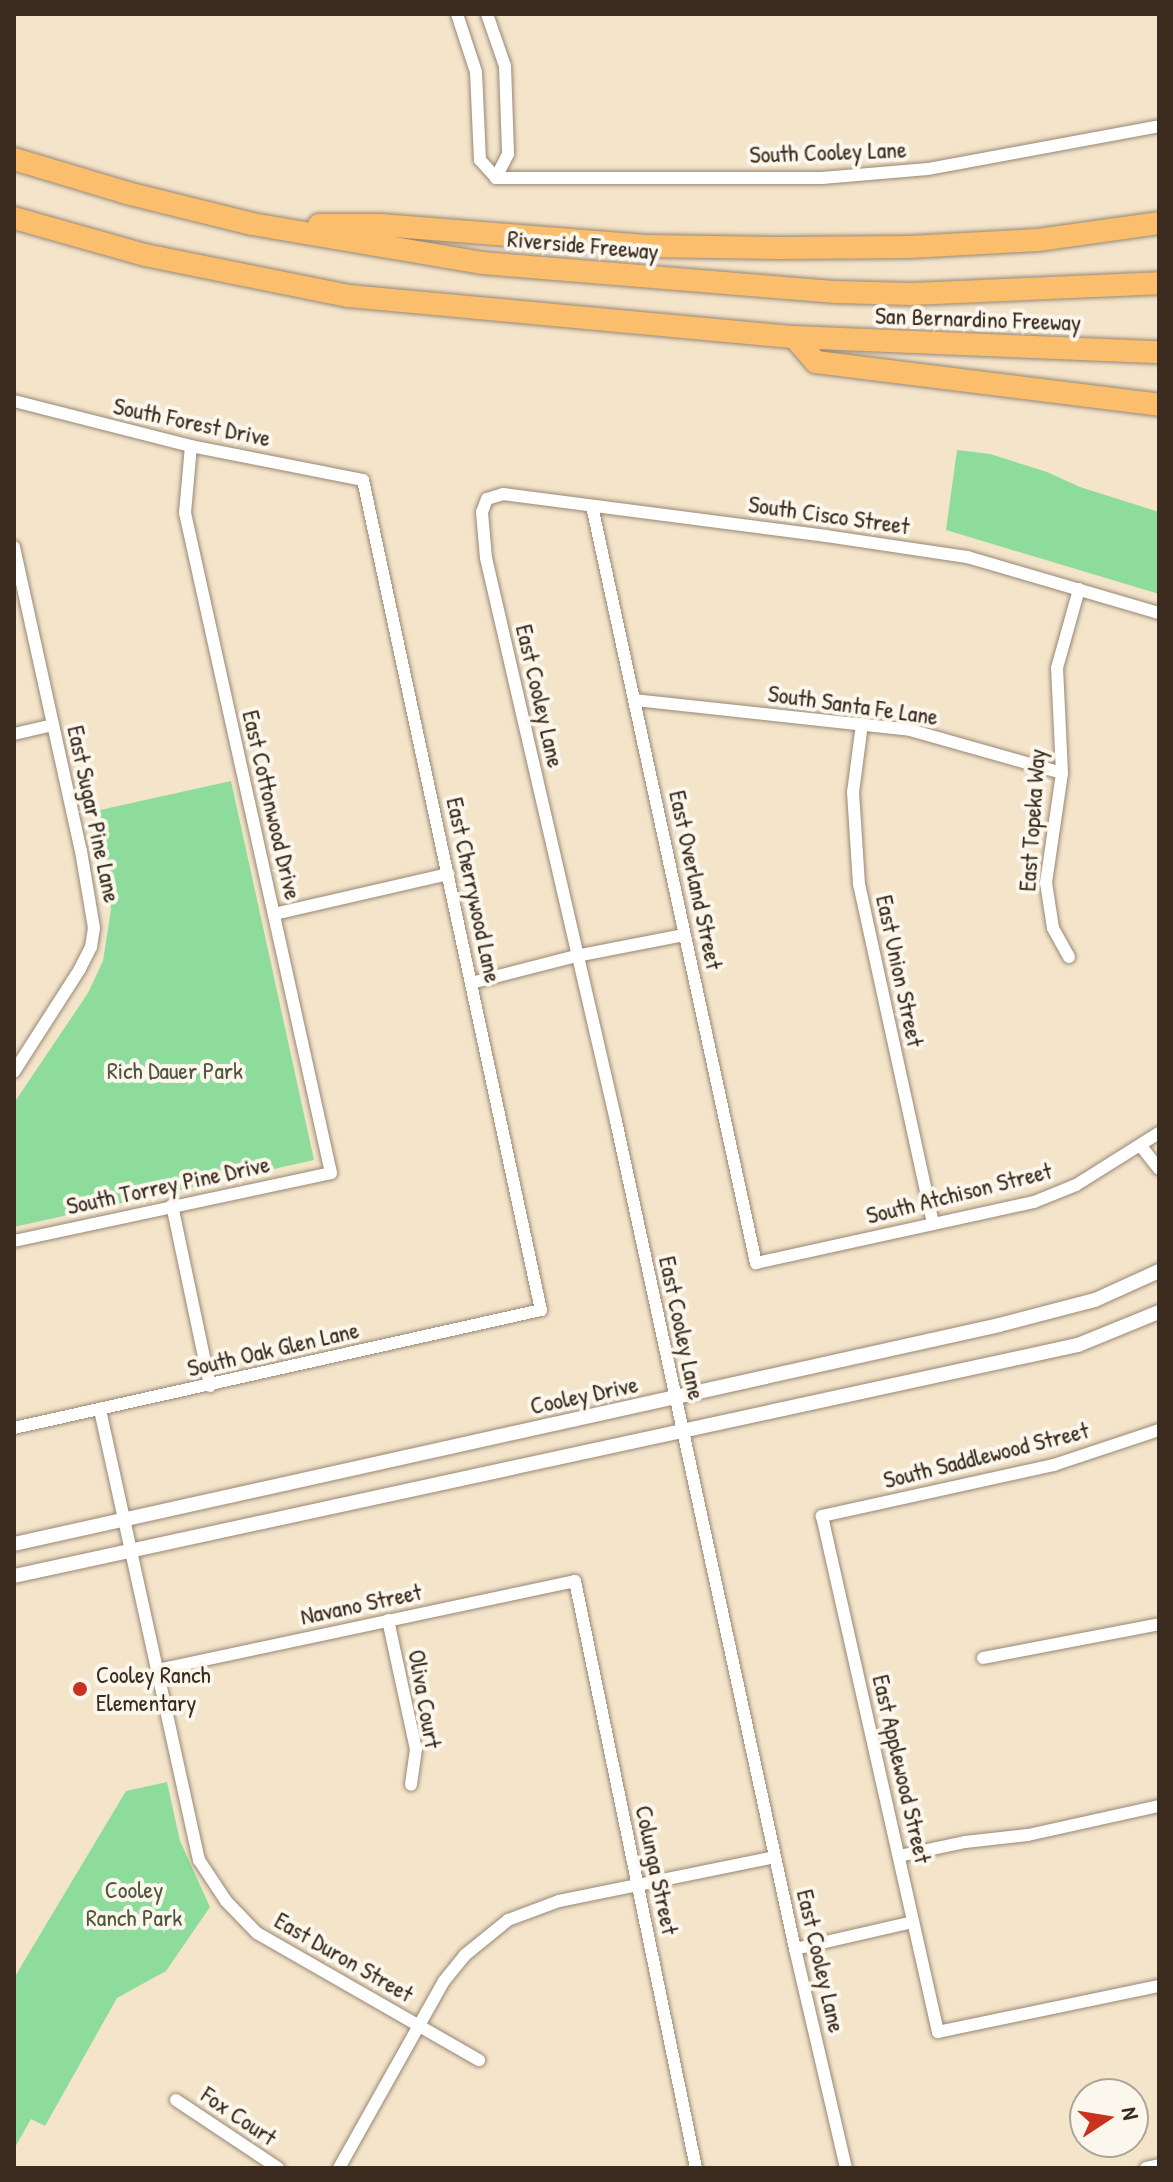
<!DOCTYPE html>
<style>
body{margin:0}
#map{position:relative;width:1173px;height:2182px;overflow:hidden;background:#f4e4ca;font-family:"Patrick Hand",sans-serif}
div>[style]{position:absolute}
[style*='--x']{left:calc(var(--x)*1px);top:calc(var(--y)*1px);width:calc(var(--w)*1px);rotate:calc(var(--a)*1deg)}
.green>*{inset:0;background:#8ddc9b}
.roads{filter:drop-shadow(0 0 2px #988774) drop-shadow(0 0 2px #988774)}
.minor>*{height:12px;margin:-6px;padding:0 6px;transform-origin:6px;border-radius:6px;background:#fff}
.tertiary>*{height:14px;margin:-7px;padding:0 7px;transform-origin:7px;border-radius:7px;background:#fff}
.motorway>*{height:22px;margin:-11px;padding:0 11px;transform-origin:11px;border-radius:11px;background:#fabe6d}
.dots>*{width:22px;height:22px;translate:-50% -50%;box-sizing:border-box;border:4px solid #fbf7ec;border-radius:50%}
span{translate:-50% -50%;white-space:nowrap;text-align:center;line-height:1.15;-webkit-text-stroke:8px #fbf7ec;paint-order:stroke}
.street-label{font-size:24px;color:#3b2a1e}
.park-label{font-size:24px;color:#50563d}
.poi-label{font-size:24px;color:#3b2a1e}
.left{translate:0 -50%;text-align:left}
.frame{position:absolute;inset:0;border:16px solid #3b2a1e;pointer-events:none}
.north{position:absolute;left:1069px;top:2078px;width:80px;height:80px;box-sizing:border-box;background:#fbf7ec;border:2px solid #aea59a;border-radius:50%;rotate:78deg;font-size:22px;font-weight:700;line-height:32px;text-align:center;color:#3b2a1e}
.north::after{content:'';display:block;margin:auto;width:28px;height:36px;background:#c8321e;clip-path:polygon(50% 0,100% 100%,50% 72%,0 100%)}
</style>
<div id="map">
<div class="green">
<div style="clip-path:polygon(957px 450px,990px 454px,1047px 472px,1080px 487px,1159px 512px,1159px 594px,946px 530px)"></div>
<div style="clip-path:polygon(231px 781px,314px 1160px,14px 1227px,14px 1103px,88px 993px,103px 961px,111px 909px,91px 812px)"></div>
<div style="clip-path:polygon(167px 1782px,180px 1841px,210px 1907px,166px 1971px,117px 1998px,45px 2126px,31px 2119px,14px 2149px,14px 1978px,126px 1791px)"></div>
</div>
<div class="roads">
<div class="minor">
<div style="--x:457;--y:14;--w:61;--a:71.9"></div>
<div style="--x:476;--y:72;--w:88;--a:87.4"></div>
<div style="--x:480;--y:160;--w:24;--a:48"></div>
<div style="--x:487;--y:14;--w:55;--a:70.9"></div>
<div style="--x:505;--y:66;--w:88;--a:88"></div>
<div style="--x:508;--y:154;--w:27;--a:117"></div>
<div style="--x:496;--y:178;--w:326;--a:0"></div>
<div style="--x:822;--y:178;--w:106;--a:-4.9"></div>
<div style="--x:928;--y:169;--w:235;--a:-10.5"></div>
<div style="--x:14;--y:401;--w:183;--a:14.3"></div>
<div style="--x:191;--y:446;--w:175;--a:11.2"></div>
<div style="--x:363;--y:480;--w:849;--a:77.9"></div>
<div style="--x:541;--y:1310;--w:540;--a:167.38"></div>
<div style="--x:592;--y:506;--w:775;--a:77.78"></div>
<div style="--x:756;--y:1263;--w:285;--a:-12.4"></div>
<div style="--x:1034;--y:1202;--w:45;--a:-22"></div>
<div style="--x:1076;--y:1185;--w:98;--a:-32.1"></div>
<div style="--x:14;--y:547;--w:311;--a:77.6"></div>
<div style="--x:81;--y:851;--w:78;--a:80.4"></div>
<div style="--x:94;--y:928;--w:19;--a:99"></div>
<div style="--x:91;--y:947;--w:25;--a:117"></div>
<div style="--x:80;--y:969;--w:122;--a:122.7"></div>
<div style="--x:635;--y:700;--w:277;--a:6.2"></div>
<div style="--x:910;--y:730;--w:158;--a:15.8"></div>
<div style="--x:862;--y:724;--w:69;--a:97.5"></div>
<div style="--x:853;--y:792;--w:92;--a:86.3"></div>
<div style="--x:859;--y:884;--w:348;--a:77.7"></div>
<div style="--x:14;--y:734;--w:40;--a:-13"></div>
<div style="--x:274;--y:914;--w:179;--a:-12.9"></div>
<div style="--x:1069;--y:957;--w:33;--a:-119"></div>
<div style="--x:1053;--y:928;--w:46;--a:-98.8"></div>
<div style="--x:1046;--y:883;--w:111;--a:-81.7"></div>
<div style="--x:1062;--y:773;--w:105;--a:-92.7"></div>
<div style="--x:1057;--y:668;--w:82;--a:-74.4"></div>
<div style="--x:471;--y:983;--w:108;--a:-14.4"></div>
<div style="--x:576;--y:956;--w:110;--a:-11"></div>
<div style="--x:1141;--y:1146;--w:29;--a:52"></div>
<div style="--x:172;--y:1205;--w:185;--a:78.1"></div>
<div style="--x:14;--y:1241;--w:324;--a:-12.1"></div>
<div style="--x:331;--y:1173;--w:676;--a:-102.47"></div>
<div style="--x:185;--y:513;--w:67;--a:-84.9"></div>
<div style="--x:100;--y:1410;--w:461;--a:77.6"></div>
<div style="--x:199;--y:1860;--w:49;--a:56.6"></div>
<div style="--x:226;--y:1901;--w:45;--a:45.9"></div>
<div style="--x:257;--y:1933;--w:256;--a:29.8"></div>
<div style="--x:1159;--y:1430;--w:111;--a:161.6"></div>
<div style="--x:1054;--y:1465;--w:238;--a:167.6"></div>
<div style="--x:822;--y:1516;--w:529;--a:77.33"></div>
<div style="--x:938;--y:2032;--w:226;--a:-11.8"></div>
<div style="--x:388;--y:1620;--w:132;--a:77.8"></div>
<div style="--x:416;--y:1749;--w:36;--a:98"></div>
<div style="--x:983;--y:1658;--w:179;--a:-10.9"></div>
<div style="--x:157;--y:1670;--w:427;--a:-12"></div>
<div style="--x:575;--y:1581;--w:599;--a:78.35"></div>
<div style="--x:899;--y:1856;--w:67;--a:-12"></div>
<div style="--x:965;--y:1842;--w:63;--a:-6.3"></div>
<div style="--x:1028;--y:1835;--w:134;--a:-12.5"></div>
<div style="--x:795;--y:1949;--w:121;--a:-12.9"></div>
<div style="--x:176;--y:2100;--w:123;--a:33.7"></div>
<div style="--x:339;--y:2168;--w:214;--a:-60.7"></div>
<div style="--x:444;--y:1981;--w:33;--a:-51"></div>
<div style="--x:465;--y:1955;--w:55;--a:-39.1"></div>
<div style="--x:508;--y:1920;--w:54;--a:-20.4"></div>
<div style="--x:559;--y:1901;--w:220;--a:-11.5"></div>
<div style="--x:846;--y:2168;--w:225;--a:-103.1"></div>
<div style="--x:795;--y:1949;--w:847;--a:-102.2"></div>
<div style="--x:616;--y:1121;--w:578;--a:-103"></div>
<div style="--x:486;--y:558;--w:46;--a:-95"></div>
<div style="--x:482;--y:512;--w:14;--a:-69"></div>
<div style="--x:487;--y:499;--w:17;--a:-17"></div>
<div style="--x:503;--y:494;--w:326;--a:7.4"></div>
<div style="--x:826;--y:536;--w:143;--a:8.5"></div>
<div style="--x:967;--y:557;--w:200;--a:16.3"></div>
<div style="--x:1146;--y:2168;--w:13;--a:-13"></div>
</div>
<div class="tertiary">
<div style="--x:14;--y:1544;--w:1009;--a:-12.53"></div>
<div style="--x:999;--y:1325;--w:99;--a:-14.6"></div>
<div style="--x:1095;--y:1300;--w:70;--a:-24.4"></div>
<div style="--x:14;--y:1576;--w:1089;--a:-12.25"></div>
<div style="--x:1078;--y:1345;--w:87;--a:-22.2"></div>
</div>
<div class="motorway">
<div style="--x:14;--y:159;--w:118;--a:16.7"></div>
<div style="--x:127;--y:193;--w:129;--a:13.9"></div>
<div style="--x:252;--y:224;--w:233;--a:9.6"></div>
<div style="--x:482;--y:263;--w:355;--a:4.7"></div>
<div style="--x:836;--y:292;--w:75;--a:1.5"></div>
<div style="--x:911;--y:294;--w:248;--a:-2.5"></div>
<div style="--x:14;--y:218;--w:136;--a:15.8"></div>
<div style="--x:145;--y:255;--w:208;--a:11.4"></div>
<div style="--x:349;--y:296;--w:447;--a:5.3"></div>
<div style="--x:794;--y:337;--w:365;--a:2.4"></div>
<div style="--x:319;--y:225;--w:62;--a:0"></div>
<div style="--x:381;--y:225;--w:266;--a:4.5"></div>
<div style="--x:646;--y:246;--w:132;--a:0.9"></div>
<div style="--x:778;--y:248;--w:132;--a:-0.4"></div>
<div style="--x:910;--y:247;--w:128;--a:-3.1"></div>
<div style="--x:1038;--y:240;--w:122;--a:-8"></div>
<div style="--x:794;--y:337;--w:33;--a:49"></div>
<div style="--x:816;--y:362;--w:346;--a:7.1"></div>
</div>
</div>
<div class="dots">
<div style="left:80px;top:1689px;background:#c8321e"></div>
</div>
<div class="street-label">
<span style="left:828px;top:152px;rotate:-2deg">South Cooley Lane</span>
<span style="left:583px;top:245px;rotate:5deg">Riverside Freeway</span>
<span style="left:978px;top:319px;rotate:2deg">San Bernardino Freeway</span>
<span style="left:192px;top:422px;rotate:12deg">South Forest Drive</span>
<span style="left:829px;top:515px;rotate:8deg">South Cisco Street</span>
<span style="left:540px;top:696px;rotate:77deg">East Cooley Lane</span>
<span style="left:853px;top:705px;rotate:8deg">South Santa Fe Lane</span>
<span style="left:272px;top:805px;rotate:77deg">East Cottonwood Drive</span>
<span style="left:94px;top:814px;rotate:78deg">East Sugar Pine Lane</span>
<span style="left:1032px;top:820px;rotate:-86deg">East Topeka Way</span>
<span style="left:696px;top:880px;rotate:78deg">East Overland Street</span>
<span style="left:474px;top:890px;rotate:78deg">East Cherrywood Lane</span>
<span style="left:900px;top:971px;rotate:78deg">East Union Street</span>
<span style="left:168px;top:1185px;rotate:-12deg">South Torrey Pine Drive</span>
<span style="left:959px;top:1193px;rotate:-14deg">South Atchison Street</span>
<span style="left:682px;top:1328px;rotate:78deg">East Cooley Lane</span>
<span style="left:273px;top:1349px;rotate:-13deg">South Oak Glen Lane</span>
<span style="left:584px;top:1395px;rotate:-12deg">Cooley Drive</span>
<span style="left:986px;top:1455px;rotate:-14deg">South Saddlewood Street</span>
<span style="left:361px;top:1604px;rotate:-12deg">Navano Street</span>
<span style="left:425px;top:1699px;rotate:80deg">Oliva Court</span>
<span style="left:902px;top:1769px;rotate:77deg">East Applewood Street</span>
<span style="left:657px;top:1870px;rotate:78deg">Colunga Street</span>
<span style="left:344px;top:1957px;rotate:30deg">East Duron Street</span>
<span style="left:821px;top:1961px;rotate:77deg">East Cooley Lane</span>
<span style="left:239px;top:2116px;rotate:34deg">Fox Court</span>
</div>
<div class="park-label">
<span style="left:175px;top:1071px">Rich Dauer Park</span>
<span style="left:134px;top:1904px">Cooley<br>Ranch Park</span>
</div>
<div class="poi-label">
<span class="left" style="left:96px;top:1689px">Cooley Ranch<br>Elementary</span>
</div>
<div class="frame"></div>
<div class="north">N</div>
</div>
